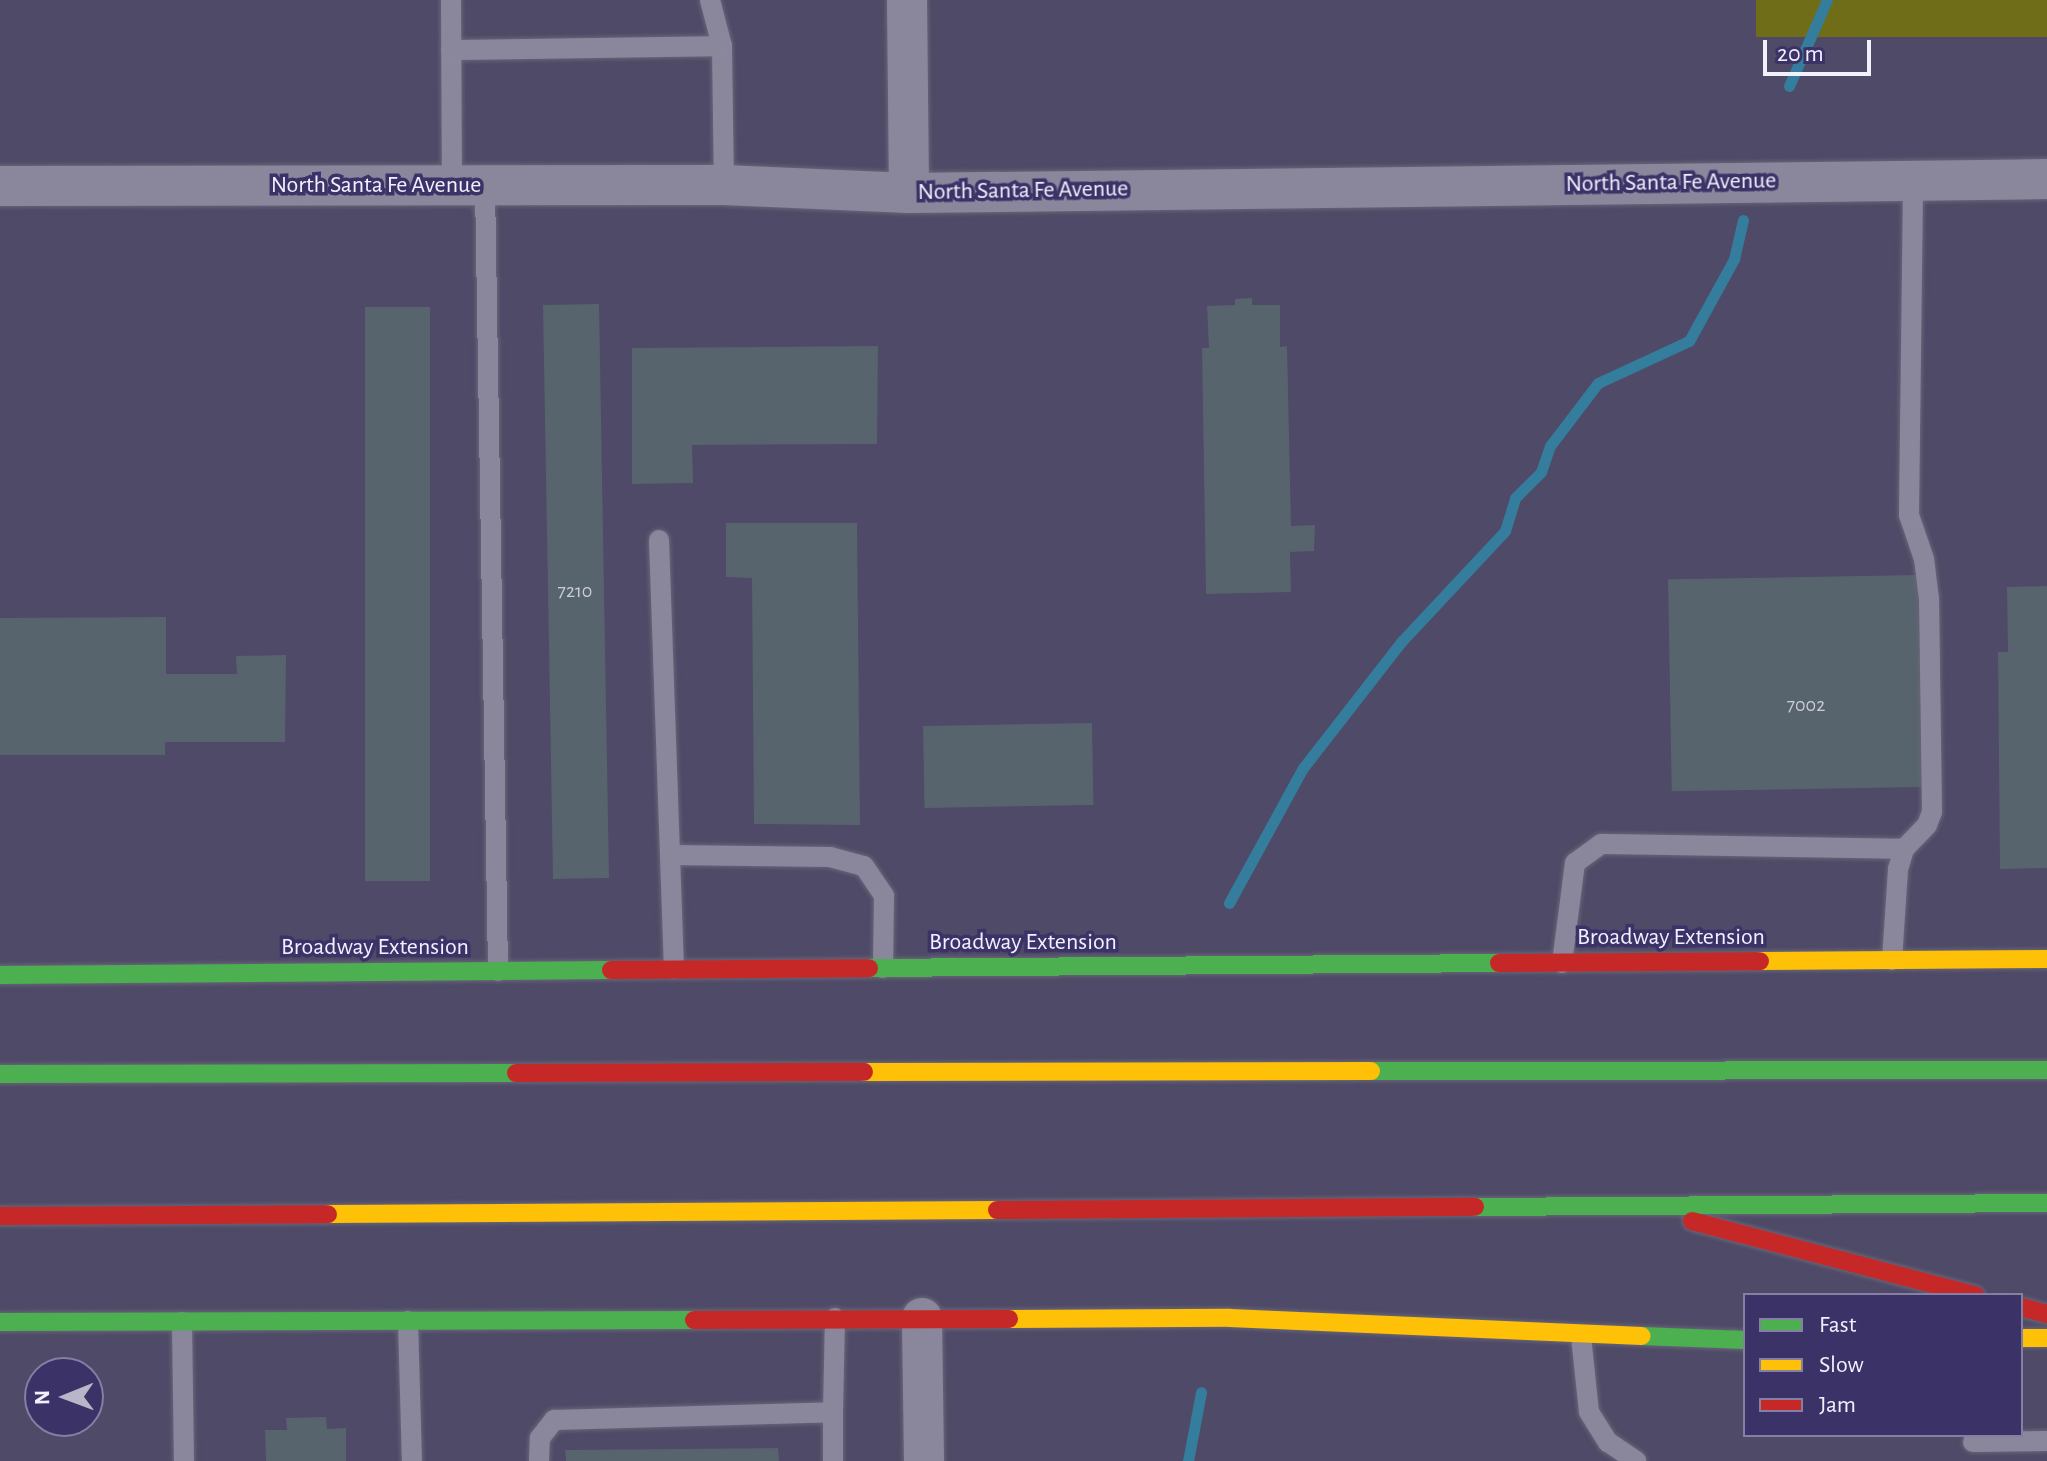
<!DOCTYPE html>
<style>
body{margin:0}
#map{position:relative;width:2047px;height:1461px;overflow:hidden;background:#4e4a67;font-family:"Alegreya Sans",sans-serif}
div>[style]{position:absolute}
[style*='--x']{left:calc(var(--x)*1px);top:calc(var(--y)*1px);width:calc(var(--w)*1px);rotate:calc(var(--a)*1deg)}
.green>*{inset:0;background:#706d19;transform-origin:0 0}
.stream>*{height:11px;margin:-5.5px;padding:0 5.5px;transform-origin:5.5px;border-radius:5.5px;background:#357d9d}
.building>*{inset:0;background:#57646d;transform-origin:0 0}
.roads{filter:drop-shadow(0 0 2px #686579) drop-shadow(0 0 2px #686579)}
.lane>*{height:20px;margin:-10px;padding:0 10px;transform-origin:10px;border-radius:10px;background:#8a879d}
.street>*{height:40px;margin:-20px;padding:0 20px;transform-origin:20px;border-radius:20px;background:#8a879d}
.fast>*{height:18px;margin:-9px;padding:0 9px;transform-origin:9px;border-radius:9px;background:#4caf50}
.slow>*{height:18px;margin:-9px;padding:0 9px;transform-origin:9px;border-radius:9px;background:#ffc107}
.jam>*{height:18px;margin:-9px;padding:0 9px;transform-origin:9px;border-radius:9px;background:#c62828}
span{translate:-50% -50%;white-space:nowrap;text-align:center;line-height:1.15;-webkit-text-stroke:7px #3b3367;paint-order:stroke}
.number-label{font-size:20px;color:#cacdd9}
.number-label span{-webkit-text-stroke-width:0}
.street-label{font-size:24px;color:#f1f0fd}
.legend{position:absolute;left:1743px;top:1293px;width:280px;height:144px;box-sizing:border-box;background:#3b3367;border:2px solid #847fa3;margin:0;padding:10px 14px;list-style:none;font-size:24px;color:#f1f0fd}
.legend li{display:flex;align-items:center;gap:16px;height:40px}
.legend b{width:40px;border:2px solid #847fa3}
.north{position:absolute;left:24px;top:1357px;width:80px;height:80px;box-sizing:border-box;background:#3b3367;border:2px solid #847fa3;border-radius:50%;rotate:269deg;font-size:22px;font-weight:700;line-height:32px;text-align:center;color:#f1f0fd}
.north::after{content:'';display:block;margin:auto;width:28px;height:36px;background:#b8b6c8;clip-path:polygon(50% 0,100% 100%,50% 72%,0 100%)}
.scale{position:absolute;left:1763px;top:40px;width:108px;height:36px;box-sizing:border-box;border:4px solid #f1f0fd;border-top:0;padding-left:10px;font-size:24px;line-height:28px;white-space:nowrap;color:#f1f0fd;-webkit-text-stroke:6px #3b3367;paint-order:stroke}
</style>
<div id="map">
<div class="green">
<div style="left:1756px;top:0;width:291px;height:37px"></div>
</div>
<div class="stream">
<div style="--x:1789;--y:86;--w:94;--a:-66.2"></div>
<div style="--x:1229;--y:903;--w:154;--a:-61.3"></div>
<div style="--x:1303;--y:768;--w:161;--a:-52.1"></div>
<div style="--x:1402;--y:641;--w:151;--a:-46.9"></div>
<div style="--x:1505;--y:531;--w:34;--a:-73"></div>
<div style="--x:1515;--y:498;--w:37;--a:-45"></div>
<div style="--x:1541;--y:472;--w:28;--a:-71"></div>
<div style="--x:1550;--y:446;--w:79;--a:-52.7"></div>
<div style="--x:1598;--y:383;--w:100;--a:-24.8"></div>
<div style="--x:1689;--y:341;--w:94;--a:-61.2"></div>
<div style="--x:1734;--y:259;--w:40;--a:-77"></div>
<div style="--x:1188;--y:1461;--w:70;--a:-79.3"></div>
</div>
<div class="building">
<div style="clip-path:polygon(1252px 298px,1252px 305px,1280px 305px,1280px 347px,1287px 346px,1291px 526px,1315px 525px,1314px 551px,1290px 552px,1291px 592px,1206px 594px,1202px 348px,1209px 348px,1207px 306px,1235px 305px,1235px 299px)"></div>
<div style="left:599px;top:304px;width:574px;height:56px;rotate:89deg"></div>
<div style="left:365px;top:307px;width:65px;height:574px"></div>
<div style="clip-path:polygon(878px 346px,877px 444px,692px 445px,693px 483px,632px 484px,632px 348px)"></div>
<div style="clip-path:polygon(726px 523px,857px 523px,860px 825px,754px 824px,752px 578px,726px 577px)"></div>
<div style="left:1918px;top:575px;width:212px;height:250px;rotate:89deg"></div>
<div style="clip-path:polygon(2047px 586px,2047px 868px,2000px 869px,1998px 652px,2008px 652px,2007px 587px)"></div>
<div style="clip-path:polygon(166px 617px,166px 674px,237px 674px,236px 656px,286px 655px,285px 742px,165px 742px,165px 755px,0 755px,0 618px)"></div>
<div style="left:1092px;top:723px;width:82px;height:169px;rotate:89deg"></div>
<div style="clip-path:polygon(326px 1417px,327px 1429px,346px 1428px,346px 1461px,266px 1461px,265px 1430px,287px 1430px,286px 1418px)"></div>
<div style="clip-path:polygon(778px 1448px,779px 1461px,566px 1461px,565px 1450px)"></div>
</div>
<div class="roads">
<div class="lane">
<div style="--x:451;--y:0;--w:186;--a:89.7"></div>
<div style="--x:710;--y:0;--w:48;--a:75.4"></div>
<div style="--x:722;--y:46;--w:139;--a:89.2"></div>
<div style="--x:451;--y:50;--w:271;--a:-0.8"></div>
<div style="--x:485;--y:186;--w:785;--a:89.05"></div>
<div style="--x:659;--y:540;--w:429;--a:88"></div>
<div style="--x:670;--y:855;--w:160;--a:0.7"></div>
<div style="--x:830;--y:857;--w:35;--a:15"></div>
<div style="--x:864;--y:866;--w:36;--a:56"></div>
<div style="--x:884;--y:896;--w:72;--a:90.8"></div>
<div style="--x:1892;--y:960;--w:91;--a:-86.2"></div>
<div style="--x:1898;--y:869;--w:21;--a:-73"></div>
<div style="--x:1904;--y:849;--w:33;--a:-46"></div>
<div style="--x:1927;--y:825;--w:14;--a:-69"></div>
<div style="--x:1932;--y:812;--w:213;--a:-90.8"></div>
<div style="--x:1929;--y:599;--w:40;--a:-97.1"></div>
<div style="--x:1924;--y:559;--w:46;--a:-108.8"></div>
<div style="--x:1909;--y:515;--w:335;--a:-89.3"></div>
<div style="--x:1562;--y:963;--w:101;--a:-82.6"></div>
<div style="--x:1575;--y:863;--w:32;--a:-36"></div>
<div style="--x:1601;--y:844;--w:303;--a:0.9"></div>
<div style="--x:408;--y:1321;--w:140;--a:88.4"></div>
<div style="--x:182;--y:1322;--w:139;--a:89.2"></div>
<div style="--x:1581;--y:1336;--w:76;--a:84"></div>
<div style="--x:1589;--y:1412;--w:36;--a:58"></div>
<div style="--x:1608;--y:1442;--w:34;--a:34"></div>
<div style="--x:833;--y:1412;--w:94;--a:-88.8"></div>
<div style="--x:1973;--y:1442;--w:74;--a:-0.8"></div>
<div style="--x:539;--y:1461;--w:23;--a:-88"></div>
<div style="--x:540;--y:1438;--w:23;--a:-52"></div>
<div style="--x:554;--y:1420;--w:279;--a:-1.6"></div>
<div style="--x:833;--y:1412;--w:49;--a:90"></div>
</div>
<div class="street">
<div style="--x:907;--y:0;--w:193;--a:89.4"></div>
<div style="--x:0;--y:186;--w:724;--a:-0.08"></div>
<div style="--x:724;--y:185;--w:185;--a:2.5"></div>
<div style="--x:909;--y:193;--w:1138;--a:-0.7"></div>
<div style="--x:922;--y:1318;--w:143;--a:89.2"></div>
</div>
<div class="fast">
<div style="--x:869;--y:968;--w:630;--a:-0.45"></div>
<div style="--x:0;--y:975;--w:611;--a:-0.47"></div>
<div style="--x:1371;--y:1071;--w:676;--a:-0.08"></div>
<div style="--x:0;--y:1074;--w:516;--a:-0.11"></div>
<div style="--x:1475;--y:1207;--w:572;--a:-0.4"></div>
<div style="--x:0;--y:1322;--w:694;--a:-0.17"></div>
<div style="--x:1642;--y:1336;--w:103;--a:2.2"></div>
</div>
<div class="slow">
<div style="--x:1760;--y:961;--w:287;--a:-0.4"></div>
<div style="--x:864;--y:1072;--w:507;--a:-0.11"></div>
<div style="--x:328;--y:1214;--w:669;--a:-0.34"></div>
<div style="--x:1009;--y:1319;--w:221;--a:-0.3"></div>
<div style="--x:1230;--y:1318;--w:412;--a:2.5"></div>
<div style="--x:2021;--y:1338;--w:26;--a:0"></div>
</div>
<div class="jam">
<div style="--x:1499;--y:963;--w:261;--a:-0.4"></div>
<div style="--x:611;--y:970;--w:258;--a:-0.4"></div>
<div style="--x:516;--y:1073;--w:348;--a:-0.2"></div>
<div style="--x:997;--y:1210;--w:478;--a:-0.4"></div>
<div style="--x:0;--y:1216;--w:328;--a:-0.3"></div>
<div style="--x:1692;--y:1221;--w:293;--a:14.7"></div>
<div style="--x:2021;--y:1307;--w:27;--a:15"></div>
<div style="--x:694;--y:1320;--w:315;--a:-0.2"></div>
</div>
</div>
<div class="number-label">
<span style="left:575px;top:591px">7210</span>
<span style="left:1806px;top:705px">7002</span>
</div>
<div class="street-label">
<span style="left:1671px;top:183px;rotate:-1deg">North Santa Fe Avenue</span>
<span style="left:376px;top:186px">North Santa Fe Avenue</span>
<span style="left:1023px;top:191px;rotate:-1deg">North Santa Fe Avenue</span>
<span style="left:1671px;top:938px">Broadway Extension</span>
<span style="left:1023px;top:943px">Broadway Extension</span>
<span style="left:375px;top:948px">Broadway Extension</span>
</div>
<ul class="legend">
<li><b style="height:10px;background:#4caf50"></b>Fast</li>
<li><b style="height:10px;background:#ffc107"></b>Slow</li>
<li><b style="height:10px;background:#c62828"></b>Jam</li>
</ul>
<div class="north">N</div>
<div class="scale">20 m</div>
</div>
